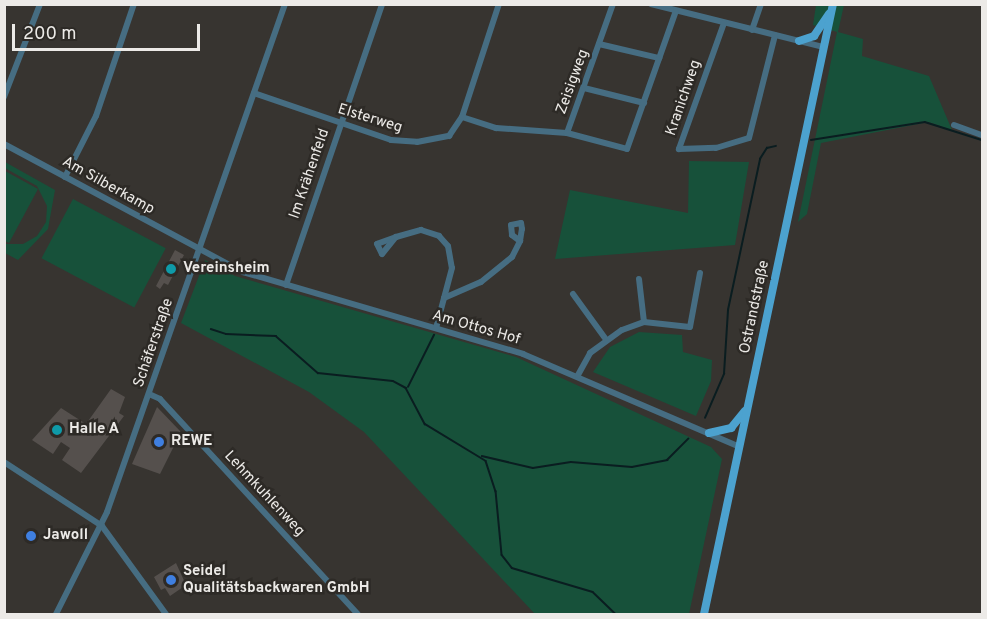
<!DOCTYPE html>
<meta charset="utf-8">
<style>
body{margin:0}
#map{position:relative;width:987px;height:619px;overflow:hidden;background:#373430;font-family:Overpass,sans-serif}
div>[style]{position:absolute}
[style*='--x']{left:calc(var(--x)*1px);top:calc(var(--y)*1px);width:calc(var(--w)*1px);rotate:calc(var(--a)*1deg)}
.green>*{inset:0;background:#17513a;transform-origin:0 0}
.stream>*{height:1.5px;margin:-0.75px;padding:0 0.75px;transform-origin:0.75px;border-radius:0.75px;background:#0a1d20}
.building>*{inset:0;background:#55504d}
.minor>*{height:6px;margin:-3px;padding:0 3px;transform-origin:3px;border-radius:3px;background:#466d82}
.major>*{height:8px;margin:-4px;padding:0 4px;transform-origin:4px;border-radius:4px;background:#4ca2cf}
.dots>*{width:16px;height:16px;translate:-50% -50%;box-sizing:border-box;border:3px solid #2d2a26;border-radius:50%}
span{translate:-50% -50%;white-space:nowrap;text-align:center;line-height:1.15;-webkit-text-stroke:5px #2d2a26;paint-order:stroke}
.street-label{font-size:15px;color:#eceae7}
.poi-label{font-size:15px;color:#eceae7;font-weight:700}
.left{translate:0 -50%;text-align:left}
.frame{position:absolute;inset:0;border:6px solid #eceae7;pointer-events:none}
.scale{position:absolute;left:12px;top:24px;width:188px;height:27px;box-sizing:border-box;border:3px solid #eceae7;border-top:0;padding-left:8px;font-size:18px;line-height:21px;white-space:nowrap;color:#eceae7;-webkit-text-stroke:4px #2d2a26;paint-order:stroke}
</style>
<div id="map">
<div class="green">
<div style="clip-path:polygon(816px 5px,844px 5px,838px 32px,863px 39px,862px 56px,929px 76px,952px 130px,928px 122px,821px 143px,807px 214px,798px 222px,837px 32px,813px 25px)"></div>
<div style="clip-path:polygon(689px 161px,749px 162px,735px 245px,555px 259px,570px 190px,688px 213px)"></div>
<div style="clip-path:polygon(5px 162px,55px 190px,48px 229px,18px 260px,5px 253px,5px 244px,23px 244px,37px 236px,46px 222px,47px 206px,37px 186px,5px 168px)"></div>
<div style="clip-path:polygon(5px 171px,38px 189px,9px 243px,5px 241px)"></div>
<div style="left:73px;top:199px;width:105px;height:67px;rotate:28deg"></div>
<div style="clip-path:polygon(205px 260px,235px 276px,516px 357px,711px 447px,722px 459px,689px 614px,535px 614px,364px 432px,309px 392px,181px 323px)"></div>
<div style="clip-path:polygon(639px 332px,682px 335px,683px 352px,712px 360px,711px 381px,696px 416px,593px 372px,610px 347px)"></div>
</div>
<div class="stream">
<div style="--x:811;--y:140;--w:115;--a:-9"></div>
<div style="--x:925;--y:122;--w:60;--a:17.5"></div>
<div style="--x:211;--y:329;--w:16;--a:18"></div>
<div style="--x:226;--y:334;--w:50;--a:2.3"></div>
<div style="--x:276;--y:336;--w:56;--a:41.4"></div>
<div style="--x:318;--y:373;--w:75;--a:6.1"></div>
<div style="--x:393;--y:381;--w:15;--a:28"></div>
<div style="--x:406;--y:388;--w:41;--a:62.2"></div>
<div style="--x:425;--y:424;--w:71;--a:31.2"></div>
<div style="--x:486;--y:461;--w:32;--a:72"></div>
<div style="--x:496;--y:491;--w:64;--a:84.6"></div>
<div style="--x:502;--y:555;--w:16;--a:52"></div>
<div style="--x:512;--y:568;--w:84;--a:16.5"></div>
<div style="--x:593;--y:592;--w:32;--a:44"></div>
<div style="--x:408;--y:387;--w:58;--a:-63.4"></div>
<div style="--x:705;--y:418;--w:48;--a:-66.6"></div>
<div style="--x:724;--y:374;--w:64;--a:-86.4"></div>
<div style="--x:728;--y:310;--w:154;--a:-78"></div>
<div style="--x:760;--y:159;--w:13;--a:-58"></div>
<div style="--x:767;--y:148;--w:9;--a:-13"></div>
<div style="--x:482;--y:456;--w:52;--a:13.2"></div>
<div style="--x:533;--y:468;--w:38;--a:-9"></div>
<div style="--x:571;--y:462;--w:61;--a:4.7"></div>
<div style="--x:632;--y:467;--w:36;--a:-11"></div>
<div style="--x:667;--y:460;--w:30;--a:-45"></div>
</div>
<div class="building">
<div style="clip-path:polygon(175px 250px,184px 255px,168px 285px,164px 283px,160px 289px,156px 286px)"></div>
<div style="clip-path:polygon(111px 389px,125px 397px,119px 413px,124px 416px,81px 473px,62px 460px,70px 448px,61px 442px,53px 454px,32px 440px,61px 408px,86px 424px)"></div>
<div style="clip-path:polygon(157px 407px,181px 432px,160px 474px,132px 464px)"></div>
<div style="clip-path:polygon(176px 563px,186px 585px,170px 596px,165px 588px,161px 590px,154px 577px)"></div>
</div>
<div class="minor">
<div style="--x:651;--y:4;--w:178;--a:14"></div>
<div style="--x:724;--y:23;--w:134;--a:109.7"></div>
<div style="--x:679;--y:149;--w:37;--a:-2"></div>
<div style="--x:716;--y:148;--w:34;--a:-17"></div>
<div style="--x:749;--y:138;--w:106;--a:-75.8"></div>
<div style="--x:752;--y:30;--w:28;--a:-71"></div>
<div style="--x:599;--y:44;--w:62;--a:13.1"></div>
<div style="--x:584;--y:88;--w:62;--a:14"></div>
<div style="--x:254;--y:93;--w:145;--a:18.9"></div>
<div style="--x:391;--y:140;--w:26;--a:4"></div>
<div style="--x:417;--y:142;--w:33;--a:-11"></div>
<div style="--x:449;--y:136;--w:23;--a:-56"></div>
<div style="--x:462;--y:117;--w:119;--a:-71.9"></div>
<div style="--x:4;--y:97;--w:100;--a:-68.8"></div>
<div style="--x:462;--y:117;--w:36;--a:18"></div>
<div style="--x:496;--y:128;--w:71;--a:4"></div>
<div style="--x:567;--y:133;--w:137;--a:-70.4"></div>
<div style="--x:954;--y:125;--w:30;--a:20"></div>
<div style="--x:567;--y:133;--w:62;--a:14.9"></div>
<div style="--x:627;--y:149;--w:146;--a:-70.5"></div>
<div style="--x:4;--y:144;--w:271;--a:28.2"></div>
<div style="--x:243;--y:272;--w:292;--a:16.3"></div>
<div style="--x:523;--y:354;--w:236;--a:23.2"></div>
<div style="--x:65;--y:177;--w:68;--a:-63.1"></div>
<div style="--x:96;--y:116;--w:118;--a:-71.3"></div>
<div style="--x:396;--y:237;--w:20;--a:160"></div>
<div style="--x:377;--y:244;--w:11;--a:63"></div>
<div style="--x:382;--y:254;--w:22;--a:-51"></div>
<div style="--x:396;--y:237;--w:26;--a:-16"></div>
<div style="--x:421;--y:230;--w:19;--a:18"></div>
<div style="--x:439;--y:236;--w:13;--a:48"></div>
<div style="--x:448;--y:246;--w:22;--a:80"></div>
<div style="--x:452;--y:268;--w:62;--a:104.9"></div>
<div style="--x:639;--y:279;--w:43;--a:83.4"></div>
<div style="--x:286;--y:285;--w:297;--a:-71.1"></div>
<div style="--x:573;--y:294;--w:54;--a:54"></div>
<div style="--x:444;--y:298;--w:40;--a:-23.4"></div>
<div style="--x:481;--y:282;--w:40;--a:-39"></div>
<div style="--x:512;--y:257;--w:18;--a:-63"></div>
<div style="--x:520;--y:241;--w:12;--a:-81"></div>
<div style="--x:522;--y:229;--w:6;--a:-99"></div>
<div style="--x:521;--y:223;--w:10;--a:169"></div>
<div style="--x:511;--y:225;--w:10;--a:84"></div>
<div style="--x:512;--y:235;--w:10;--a:37"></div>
<div style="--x:578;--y:375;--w:25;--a:-61"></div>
<div style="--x:590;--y:353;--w:39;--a:-36"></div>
<div style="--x:622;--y:330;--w:23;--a:-20"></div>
<div style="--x:644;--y:322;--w:46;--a:6.2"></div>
<div style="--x:690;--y:327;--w:55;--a:-79.5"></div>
<div style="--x:149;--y:394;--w:12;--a:24"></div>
<div style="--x:160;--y:399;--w:292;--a:47.4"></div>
<div style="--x:4;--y:462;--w:117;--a:33.1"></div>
<div style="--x:102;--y:526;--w:109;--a:54"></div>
<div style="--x:56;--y:614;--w:114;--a:-63.4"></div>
<div style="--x:107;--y:512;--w:538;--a:-70.69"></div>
</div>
<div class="major">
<div style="--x:799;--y:41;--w:16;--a:-18"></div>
<div style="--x:814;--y:36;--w:27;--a:-56"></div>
<div style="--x:709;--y:433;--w:23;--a:-13"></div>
<div style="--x:731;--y:428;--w:22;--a:-51"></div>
<div style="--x:704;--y:614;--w:623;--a:-78.06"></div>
</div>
<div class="dots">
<div style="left:171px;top:269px;background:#0f9aa8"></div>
<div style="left:57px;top:430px;background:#0f9aa8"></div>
<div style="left:159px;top:442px;background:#3f7fe0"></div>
<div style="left:31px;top:536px;background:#3f7fe0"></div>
<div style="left:171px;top:580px;background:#3f7fe0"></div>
</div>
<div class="street-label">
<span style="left:573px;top:82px;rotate:-70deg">Zeisigweg</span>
<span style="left:684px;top:98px;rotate:-71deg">Kranichweg</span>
<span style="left:370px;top:119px;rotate:17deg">Elsterweg</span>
<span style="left:310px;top:174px;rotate:-71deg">Im Krähenfeld</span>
<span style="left:108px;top:186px;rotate:29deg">Am Silberkamp</span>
<span style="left:755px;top:307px;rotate:-78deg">Ostrandstraße</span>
<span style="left:476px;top:328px;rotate:16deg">Am Ottos Hof</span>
<span style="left:154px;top:343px;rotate:-71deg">Schäferstraße</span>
<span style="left:264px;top:494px;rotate:47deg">Lehmkuhlenweg</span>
</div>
<div class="poi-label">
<span class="left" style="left:183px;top:269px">Vereinsheim</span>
<span class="left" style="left:69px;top:430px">Halle A</span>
<span class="left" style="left:171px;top:442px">REWE</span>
<span class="left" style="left:43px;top:536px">Jawoll</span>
<span class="left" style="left:183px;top:580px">Seidel<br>Qualitätsbackwaren GmbH</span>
</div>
<div class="frame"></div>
<div class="scale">200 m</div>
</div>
